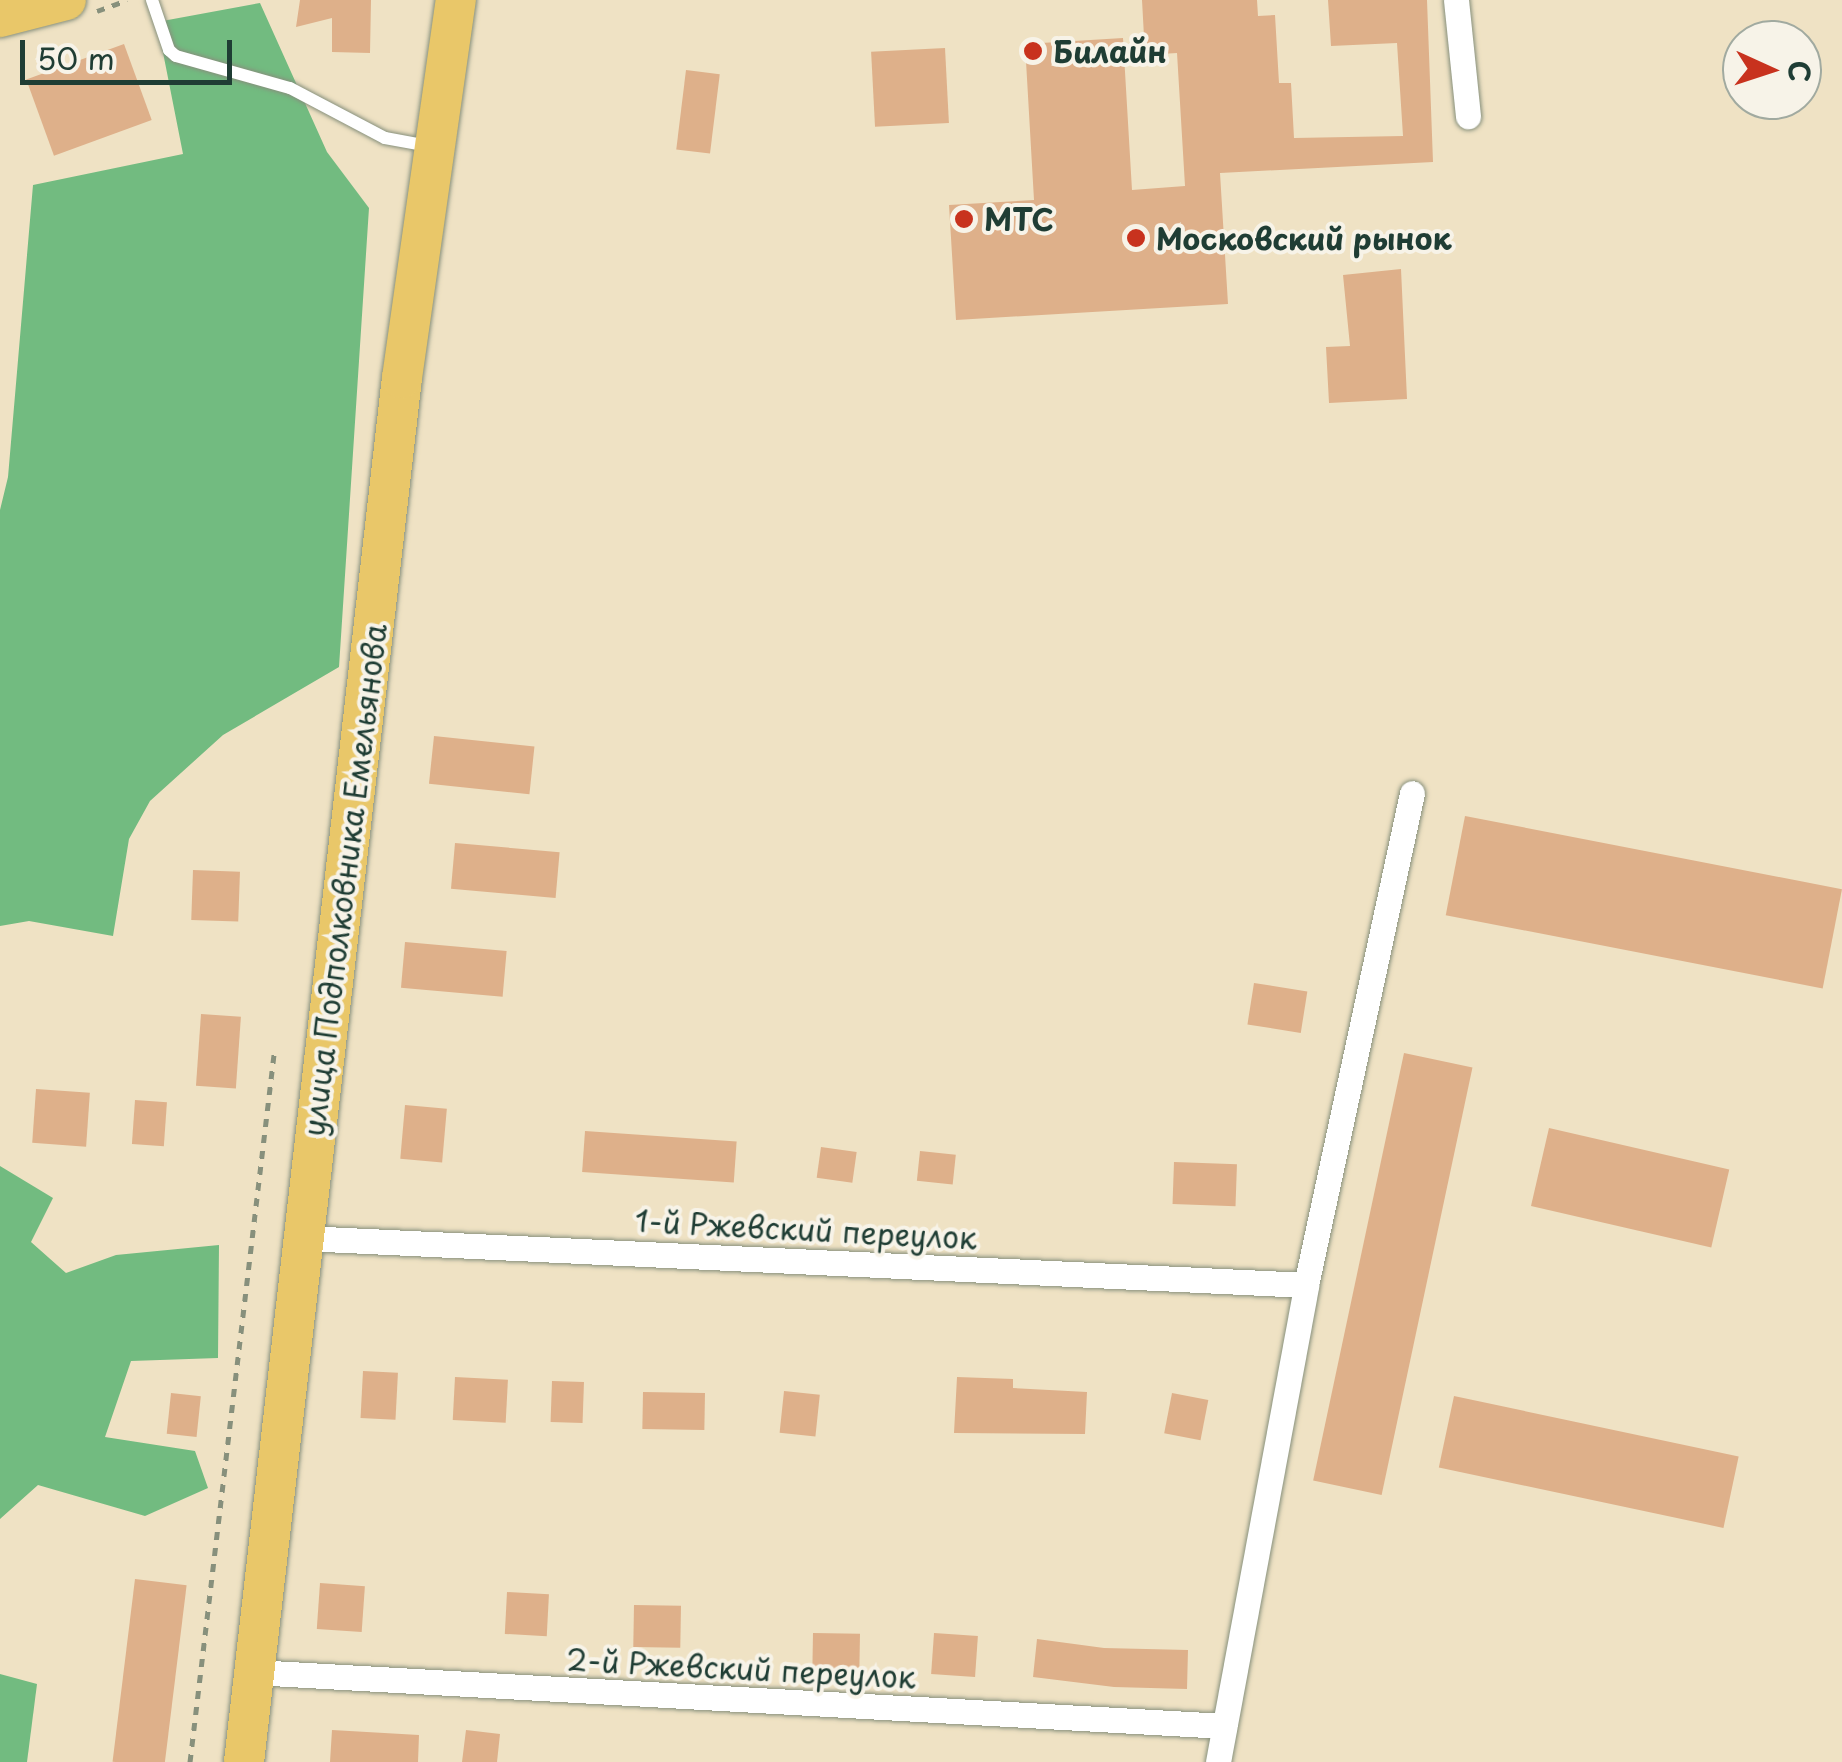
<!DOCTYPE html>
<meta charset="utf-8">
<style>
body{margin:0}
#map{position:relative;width:1842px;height:1762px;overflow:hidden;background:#efe2c4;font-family:"Playpen Sans",sans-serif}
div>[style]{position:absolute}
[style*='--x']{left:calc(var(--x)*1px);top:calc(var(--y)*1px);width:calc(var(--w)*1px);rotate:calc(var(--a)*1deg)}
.forest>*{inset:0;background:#72bb80}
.building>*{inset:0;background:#deb08a;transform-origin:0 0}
.path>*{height:5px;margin-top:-2.5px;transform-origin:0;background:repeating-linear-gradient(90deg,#87907c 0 8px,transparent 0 16px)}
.roads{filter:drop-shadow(0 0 2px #87907c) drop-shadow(0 0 2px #87907c)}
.lane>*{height:12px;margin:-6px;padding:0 6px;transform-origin:6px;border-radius:6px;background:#fff}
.street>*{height:25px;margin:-12.5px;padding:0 12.5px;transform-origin:12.5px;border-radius:12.5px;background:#fff}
.primary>*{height:40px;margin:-20px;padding:0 20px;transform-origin:20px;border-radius:20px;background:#e9c769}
.dots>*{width:28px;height:28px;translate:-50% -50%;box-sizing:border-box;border:5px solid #f7f3e8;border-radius:50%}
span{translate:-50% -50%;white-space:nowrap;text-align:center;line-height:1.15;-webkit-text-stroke:8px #f7f3e8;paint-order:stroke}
.poi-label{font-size:30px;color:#1f3d34;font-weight:700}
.left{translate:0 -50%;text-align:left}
.street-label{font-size:30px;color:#1f3d34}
.north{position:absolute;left:1722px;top:20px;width:100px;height:100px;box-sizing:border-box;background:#f7f3e8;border:2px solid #a1aaa0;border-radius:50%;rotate:93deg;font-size:28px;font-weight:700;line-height:40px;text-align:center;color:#1f3d34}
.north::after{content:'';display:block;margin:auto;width:35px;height:45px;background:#c8321e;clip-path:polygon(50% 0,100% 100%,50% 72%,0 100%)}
.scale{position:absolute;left:20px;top:40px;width:212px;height:45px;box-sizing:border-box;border:5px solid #1f3d34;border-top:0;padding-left:12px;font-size:30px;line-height:35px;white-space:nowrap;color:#1f3d34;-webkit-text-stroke:8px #f7f3e8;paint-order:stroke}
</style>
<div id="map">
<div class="forest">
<div style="clip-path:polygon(260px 3px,327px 152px,369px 208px,339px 667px,223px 735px,150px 801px,129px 839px,113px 936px,29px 921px,0 926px,0 510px,8px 477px,33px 185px,183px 154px,157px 22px)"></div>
<div style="clip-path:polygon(0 1166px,53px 1198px,31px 1242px,66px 1273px,116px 1255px,219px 1245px,218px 1358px,131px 1361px,105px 1437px,195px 1451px,208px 1488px,145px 1516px,38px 1485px,0 1519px)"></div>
<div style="clip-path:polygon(0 1674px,37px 1684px,27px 1762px,0 1762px)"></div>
</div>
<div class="building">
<div style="clip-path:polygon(300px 0,371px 0,370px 53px,332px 52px,332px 18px,296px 27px)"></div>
<div style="clip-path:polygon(1142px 0,1257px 0,1258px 16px,1275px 15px,1279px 83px,1291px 83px,1294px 138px,1403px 136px,1397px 43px,1331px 46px,1328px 0,1427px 0,1433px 162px,1220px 173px,1228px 304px,956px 320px,949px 205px,1034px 200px,1025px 44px,1123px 38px,1132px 190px,1185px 186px,1177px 53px,1145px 55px)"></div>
<div style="left:124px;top:44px;width:81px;height:104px;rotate:70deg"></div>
<div style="left:945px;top:48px;width:75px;height:74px;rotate:87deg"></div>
<div style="left:686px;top:70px;width:34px;height:80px;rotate:7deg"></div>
<div style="clip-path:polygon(1401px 269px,1407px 399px,1329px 403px,1326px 347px,1350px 346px,1343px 275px)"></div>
<div style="left:434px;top:736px;width:101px;height:48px;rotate:6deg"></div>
<div style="left:1465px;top:816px;width:384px;height:101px;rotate:11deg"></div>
<div style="left:455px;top:843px;width:105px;height:46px;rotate:5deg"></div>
<div style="left:193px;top:870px;width:47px;height:50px;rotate:2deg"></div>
<div style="left:405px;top:942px;width:102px;height:46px;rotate:5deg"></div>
<div style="left:1254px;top:983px;width:54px;height:42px;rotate:9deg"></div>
<div style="left:201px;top:1014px;width:40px;height:72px;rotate:4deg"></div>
<div style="left:1404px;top:1053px;width:70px;height:437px;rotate:12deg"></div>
<div style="left:36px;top:1089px;width:54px;height:54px;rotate:4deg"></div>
<div style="left:135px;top:1100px;width:32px;height:44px;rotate:4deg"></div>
<div style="left:405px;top:1105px;width:42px;height:54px;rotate:5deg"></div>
<div style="left:1549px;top:1128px;width:185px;height:80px;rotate:13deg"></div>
<div style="left:585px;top:1131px;width:152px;height:41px;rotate:4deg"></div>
<div style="left:821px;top:1147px;width:36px;height:31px;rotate:8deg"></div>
<div style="left:920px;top:1151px;width:36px;height:30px;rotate:6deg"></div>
<div style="left:1174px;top:1162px;width:63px;height:42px;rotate:2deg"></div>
<div style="left:363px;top:1371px;width:35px;height:47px;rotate:3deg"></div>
<div style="left:455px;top:1377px;width:53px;height:43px;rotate:3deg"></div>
<div style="clip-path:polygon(957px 1377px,1013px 1379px,1013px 1388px,1087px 1392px,1085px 1434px,954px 1433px)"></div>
<div style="left:552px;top:1381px;width:32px;height:41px;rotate:2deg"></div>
<div style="left:784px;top:1391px;width:36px;height:42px;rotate:6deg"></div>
<div style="left:643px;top:1392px;width:62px;height:37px;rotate:1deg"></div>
<div style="left:171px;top:1393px;width:30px;height:41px;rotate:6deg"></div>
<div style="left:1172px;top:1393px;width:37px;height:41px;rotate:11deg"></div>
<div style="left:1454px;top:1396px;width:291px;height:73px;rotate:12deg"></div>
<div style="left:135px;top:1579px;width:52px;height:184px;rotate:7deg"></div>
<div style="left:320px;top:1583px;width:45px;height:46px;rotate:4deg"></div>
<div style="left:507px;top:1592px;width:42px;height:42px;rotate:3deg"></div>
<div style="left:634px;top:1605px;width:47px;height:42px;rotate:1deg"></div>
<div style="left:813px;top:1633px;width:47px;height:38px;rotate:1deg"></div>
<div style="left:934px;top:1633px;width:44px;height:41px;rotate:4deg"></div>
<div style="clip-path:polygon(1037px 1639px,1104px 1648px,1188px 1650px,1187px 1689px,1114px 1687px,1033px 1677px)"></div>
<div style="clip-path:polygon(332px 1730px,419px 1735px,418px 1762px,330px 1762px)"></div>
<div style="clip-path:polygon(466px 1730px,500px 1734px,497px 1762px,462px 1762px)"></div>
</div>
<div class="path">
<div style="--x:97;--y:11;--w:32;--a:-20"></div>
<div style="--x:190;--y:1762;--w:713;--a:-83.23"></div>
</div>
<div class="roads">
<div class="lane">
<div style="--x:152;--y:0;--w:53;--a:71.2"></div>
<div style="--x:169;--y:50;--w:9;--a:41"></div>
<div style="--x:176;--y:56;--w:118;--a:15.7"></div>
<div style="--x:290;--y:88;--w:107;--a:27.8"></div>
<div style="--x:385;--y:138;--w:45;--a:10.3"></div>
</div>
<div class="street">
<div style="--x:1456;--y:0;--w:117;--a:84.1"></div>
<div style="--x:303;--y:1238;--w:1004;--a:2.68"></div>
<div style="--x:253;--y:1672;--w:973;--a:3.18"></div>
<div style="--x:1218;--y:1762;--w:485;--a:-79.5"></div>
<div style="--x:1306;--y:1285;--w:503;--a:-77.84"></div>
</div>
<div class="primary">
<div style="--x:0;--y:17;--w:68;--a:-14.4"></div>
<div style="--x:244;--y:1762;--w:1393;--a:-83.49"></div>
<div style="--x:402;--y:378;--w:382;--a:-81.9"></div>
</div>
</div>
<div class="dots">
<div style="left:1033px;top:51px;background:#c8321e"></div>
<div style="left:964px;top:219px;background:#c8321e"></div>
<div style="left:1136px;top:238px;background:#c8321e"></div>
</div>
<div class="poi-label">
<span class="left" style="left:1053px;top:51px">Билайн</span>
<span class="left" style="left:984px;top:219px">МТС</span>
<span class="left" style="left:1156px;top:238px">Московский рынок</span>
</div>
<div class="street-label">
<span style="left:344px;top:880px;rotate:-83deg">улица Подполковника Емельянова</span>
<span style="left:806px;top:1229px;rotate:3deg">1-й Ржевский переулок</span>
<span style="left:741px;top:1668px;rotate:3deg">2-й Ржевский переулок</span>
</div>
<div class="north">С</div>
<div class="scale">50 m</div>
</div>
